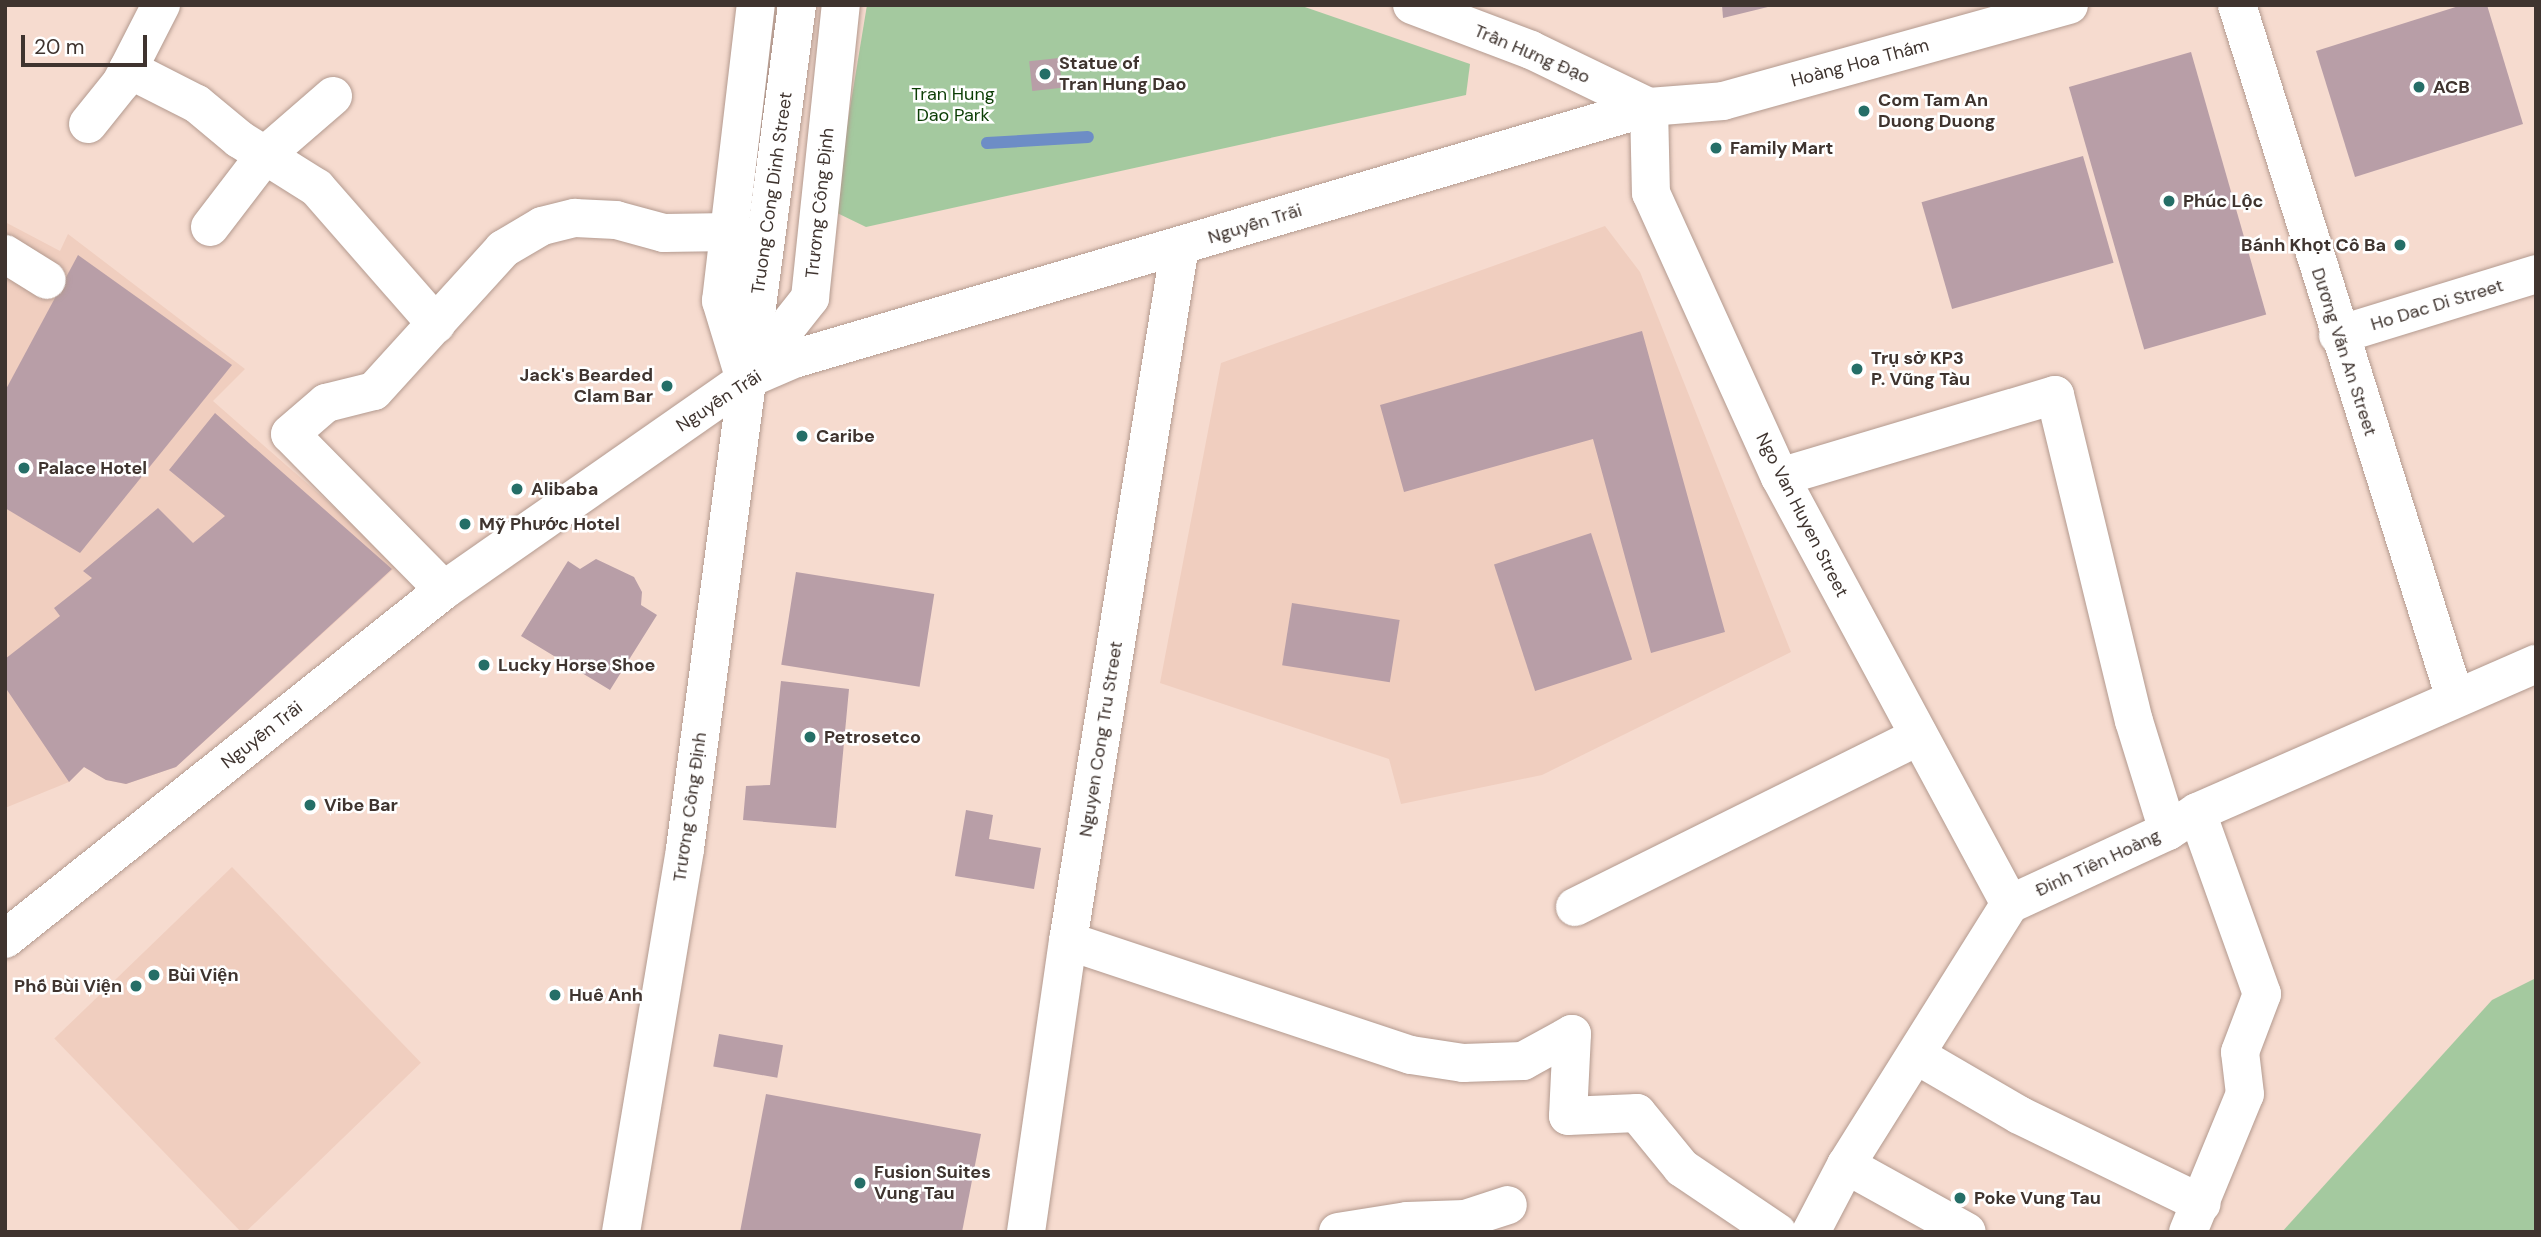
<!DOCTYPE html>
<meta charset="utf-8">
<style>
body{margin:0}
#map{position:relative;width:2541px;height:1237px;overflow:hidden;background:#f6dbcf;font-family:"DM Sans",sans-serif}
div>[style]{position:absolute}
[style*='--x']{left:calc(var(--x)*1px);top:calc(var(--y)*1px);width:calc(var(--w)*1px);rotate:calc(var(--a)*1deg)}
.built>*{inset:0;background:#f0cebf;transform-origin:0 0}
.green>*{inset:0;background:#a4c99f}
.stream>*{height:12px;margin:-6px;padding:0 6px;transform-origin:6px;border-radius:6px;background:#6d8dc6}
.building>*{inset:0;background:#b89ea7;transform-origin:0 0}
.roads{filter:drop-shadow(0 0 2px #b39a8f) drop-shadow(0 0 2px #b39a8f)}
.minor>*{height:38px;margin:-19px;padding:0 19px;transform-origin:19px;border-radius:19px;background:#fff}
.major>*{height:38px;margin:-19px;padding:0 19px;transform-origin:19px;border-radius:19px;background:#fff}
.dots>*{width:19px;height:19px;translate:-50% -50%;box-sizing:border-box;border:4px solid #fff;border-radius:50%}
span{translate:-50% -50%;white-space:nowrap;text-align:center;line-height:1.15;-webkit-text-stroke:5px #fff;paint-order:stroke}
.street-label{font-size:18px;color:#3f342f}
.poi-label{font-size:18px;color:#3f342f;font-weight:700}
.left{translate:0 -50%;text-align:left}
.right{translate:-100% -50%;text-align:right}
.park-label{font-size:18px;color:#0b3d04}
.frame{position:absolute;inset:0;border:7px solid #3f342f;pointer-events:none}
.scale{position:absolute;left:21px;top:35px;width:126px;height:32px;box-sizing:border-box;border:4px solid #3f342f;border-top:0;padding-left:9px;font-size:21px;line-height:24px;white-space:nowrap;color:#3f342f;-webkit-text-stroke:5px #fff;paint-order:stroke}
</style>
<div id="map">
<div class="built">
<div style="clip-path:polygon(5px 222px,60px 251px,68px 234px,245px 369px,213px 401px,399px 564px,176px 767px,126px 784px,106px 780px,84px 767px,69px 782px,5px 808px)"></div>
<div style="clip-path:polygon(1605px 226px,1640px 272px,1791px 652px,1542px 775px,1401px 804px,1389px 759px,1160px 683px,1221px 363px)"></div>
<div style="left:232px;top:867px;width:272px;height:247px;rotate:46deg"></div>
</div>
<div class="green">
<div style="clip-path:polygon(867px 5px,1299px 5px,1470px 64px,1466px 95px,866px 227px,833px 211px)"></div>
<div style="clip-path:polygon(2536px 978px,2536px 1232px,2282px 1232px,2492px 1000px)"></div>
</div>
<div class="stream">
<div style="--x:987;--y:143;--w:101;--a:-3.4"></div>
</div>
<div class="building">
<div style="clip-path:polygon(1722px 5px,1776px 5px,1723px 18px)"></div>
<div style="clip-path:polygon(2462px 5px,2487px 5px,2523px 124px,2355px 177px,2316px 51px)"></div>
<div style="left:2191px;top:52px;width:273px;height:127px;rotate:74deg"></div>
<div style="left:1059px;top:58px;width:30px;height:30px;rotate:84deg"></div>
<div style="left:2083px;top:156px;width:111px;height:168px;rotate:74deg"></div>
<div style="clip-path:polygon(78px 255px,232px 365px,80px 553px,5px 508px,5px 391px)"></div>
<div style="clip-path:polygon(1642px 331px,1725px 632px,1651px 653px,1593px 439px,1404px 492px,1380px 405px)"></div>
<div style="clip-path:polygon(215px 413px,392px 569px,176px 767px,126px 784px,106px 780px,84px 767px,69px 782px,5px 687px,5px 659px,60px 616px,54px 608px,92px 578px,83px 571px,158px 508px,193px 543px,225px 516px,169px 470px)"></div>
<div style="left:1591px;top:533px;width:133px;height:102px;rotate:72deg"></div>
<div style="clip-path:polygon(596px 559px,634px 577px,642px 592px,641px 605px,657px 615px,610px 690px,521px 636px,568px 561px,580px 569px)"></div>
<div style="left:796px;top:572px;width:140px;height:94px;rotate:9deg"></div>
<div style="left:1292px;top:603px;width:109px;height:63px;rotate:9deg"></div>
<div style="clip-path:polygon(781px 681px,849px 689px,836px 828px,743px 820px,746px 786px,770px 785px)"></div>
<div style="clip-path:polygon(966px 810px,993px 815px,989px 839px,1041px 848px,1034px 889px,955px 876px)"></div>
<div style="left:719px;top:1034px;width:65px;height:33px;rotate:10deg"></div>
<div style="clip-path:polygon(766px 1094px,981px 1134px,962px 1232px,740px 1232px)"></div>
</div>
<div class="roads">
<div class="minor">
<div style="--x:2237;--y:5;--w:726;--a:72.54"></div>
<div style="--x:128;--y:69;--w:77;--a:26.9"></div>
<div style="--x:197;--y:104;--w:55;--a:39.8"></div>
<div style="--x:239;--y:139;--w:92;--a:32.1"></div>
<div style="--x:317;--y:188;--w:181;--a:48.8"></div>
<div style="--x:1649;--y:107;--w:86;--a:88.7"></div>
<div style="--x:1651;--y:193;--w:312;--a:65.6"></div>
<div style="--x:1780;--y:477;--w:485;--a:61.7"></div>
<div style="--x:88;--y:124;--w:53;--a:-51.2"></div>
<div style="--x:121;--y:83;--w:88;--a:-62.9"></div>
<div style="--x:210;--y:227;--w:91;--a:-52.6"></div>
<div style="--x:265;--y:155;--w:90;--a:-40.9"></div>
<div style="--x:5;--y:254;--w:49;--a:31.8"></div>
<div style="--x:2338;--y:335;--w:207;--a:-17.1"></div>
<div style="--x:745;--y:380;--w:105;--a:-51.6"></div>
<div style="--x:810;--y:298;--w:295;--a:-84"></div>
<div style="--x:745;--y:380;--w:83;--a:-106.9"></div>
<div style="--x:721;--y:301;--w:298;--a:-83.3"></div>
<div style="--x:1780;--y:477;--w:287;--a:-16.6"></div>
<div style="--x:2055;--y:395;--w:335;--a:76.4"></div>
<div style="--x:2134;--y:721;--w:115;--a:72.8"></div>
<div style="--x:444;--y:590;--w:219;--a:-134.6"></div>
<div style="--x:290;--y:434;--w:48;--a:-40.7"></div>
<div style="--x:326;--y:403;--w:49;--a:-14"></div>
<div style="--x:374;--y:391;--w:192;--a:-47.7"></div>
<div style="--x:503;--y:249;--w:45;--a:-30.5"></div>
<div style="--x:542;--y:226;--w:34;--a:-14"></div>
<div style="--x:575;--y:218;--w:41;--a:2.8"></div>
<div style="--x:616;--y:220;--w:50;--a:15.2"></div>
<div style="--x:664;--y:233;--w:67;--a:-0.9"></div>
<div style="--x:1575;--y:907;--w:384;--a:-26.4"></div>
<div style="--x:1068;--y:941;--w:361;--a:18.4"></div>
<div style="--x:1411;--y:1055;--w:53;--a:8.7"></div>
<div style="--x:1463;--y:1063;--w:60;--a:-1.9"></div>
<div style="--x:1523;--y:1061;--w:56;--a:-28.9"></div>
<div style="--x:1572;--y:1034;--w:82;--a:92.8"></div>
<div style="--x:1568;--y:1116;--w:69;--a:-2.5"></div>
<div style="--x:1637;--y:1113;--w:71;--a:50.7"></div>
<div style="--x:1682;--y:1168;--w:115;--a:34"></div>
<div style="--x:1916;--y:1055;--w:119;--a:30.2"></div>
<div style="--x:2019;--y:1115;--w:203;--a:25.9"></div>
<div style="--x:1846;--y:1165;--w:138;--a:29"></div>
<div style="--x:1026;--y:1232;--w:294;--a:-81.8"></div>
<div style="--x:1068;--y:941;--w:704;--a:-80.85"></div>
<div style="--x:1338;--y:1232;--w:70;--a:-9.1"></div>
<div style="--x:1407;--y:1221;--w:58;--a:-2"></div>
<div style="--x:1465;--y:1219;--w:45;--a:-18"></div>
<div style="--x:2188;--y:1232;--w:149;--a:-67.6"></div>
<div style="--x:2245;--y:1094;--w:42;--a:-96.8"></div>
<div style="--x:2240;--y:1052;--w:62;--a:-69.2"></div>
<div style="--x:2262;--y:994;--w:193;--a:-109.7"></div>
</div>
<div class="major">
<div style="--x:1412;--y:5;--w:127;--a:20.7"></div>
<div style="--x:1531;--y:50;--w:131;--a:25.8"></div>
<div style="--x:5;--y:939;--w:561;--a:-38.48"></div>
<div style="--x:444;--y:590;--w:367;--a:-34.9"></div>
<div style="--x:745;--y:380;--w:53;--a:-23.2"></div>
<div style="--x:794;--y:359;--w:891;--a:-16.42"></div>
<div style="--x:1649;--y:107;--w:74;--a:-4.6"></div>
<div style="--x:1723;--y:101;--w:359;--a:-15.5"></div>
<div style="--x:621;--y:1232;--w:388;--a:-80.5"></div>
<div style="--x:685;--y:849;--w:851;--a:-82.44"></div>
<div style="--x:1811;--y:1232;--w:76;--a:-62.4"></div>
<div style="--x:1846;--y:1165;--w:308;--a:-57.9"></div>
<div style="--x:2010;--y:904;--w:174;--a:-24.8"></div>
<div style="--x:2168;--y:831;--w:35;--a:-33"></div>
<div style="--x:2197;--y:812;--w:370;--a:-23.6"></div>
</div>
</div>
<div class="dots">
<div style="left:1045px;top:74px;background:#256e67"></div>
<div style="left:2419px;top:87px;background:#256e67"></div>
<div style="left:1864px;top:111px;background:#256e67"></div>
<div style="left:1716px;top:148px;background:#256e67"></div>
<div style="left:2169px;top:201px;background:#256e67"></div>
<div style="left:2400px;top:245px;background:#256e67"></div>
<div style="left:1857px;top:369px;background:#256e67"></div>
<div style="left:667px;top:386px;background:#256e67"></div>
<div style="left:802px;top:436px;background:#256e67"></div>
<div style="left:24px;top:468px;background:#256e67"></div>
<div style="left:517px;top:489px;background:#256e67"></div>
<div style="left:465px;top:524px;background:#256e67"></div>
<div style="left:484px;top:665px;background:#256e67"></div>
<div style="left:810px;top:737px;background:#256e67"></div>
<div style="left:310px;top:805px;background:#256e67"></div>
<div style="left:154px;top:975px;background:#256e67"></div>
<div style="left:136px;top:986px;background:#256e67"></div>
<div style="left:555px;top:995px;background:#256e67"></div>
<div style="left:860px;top:1183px;background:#256e67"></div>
<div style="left:1960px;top:1198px;background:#256e67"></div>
</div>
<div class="street-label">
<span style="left:1532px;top:54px;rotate:23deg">Trần Hưng Đạo</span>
<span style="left:1860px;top:63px;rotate:-15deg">Hoàng Hoa Thám</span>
<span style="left:772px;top:193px;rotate:-82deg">Truong Cong Dinh Street</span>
<span style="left:820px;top:203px;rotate:-84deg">Trương Công Định</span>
<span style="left:1255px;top:224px;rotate:-17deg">Nguyễn Trãi</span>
<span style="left:2437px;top:305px;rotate:-17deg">Ho Dac Di Street</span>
<span style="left:2344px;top:352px;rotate:72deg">Dương Văn An Street</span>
<span style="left:719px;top:401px;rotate:-33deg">Nguyễn Trãi</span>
<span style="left:1802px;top:515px;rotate:63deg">Ngo Van Huyen Street</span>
<span style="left:262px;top:735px;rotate:-38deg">Nguyễn Trãi</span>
<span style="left:1101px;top:739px;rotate:-81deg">Nguyen Cong Tru Street</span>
<span style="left:690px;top:807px;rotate:-82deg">Trương Công Định</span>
<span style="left:2098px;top:863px;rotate:-25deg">Đinh Tiên Hoàng</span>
</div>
<div class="poi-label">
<span class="left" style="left:1059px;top:74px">Statue of<br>Tran Hung Dao</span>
<span class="left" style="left:2433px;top:87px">ACB</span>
<span class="left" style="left:1878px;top:111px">Com Tam An<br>Duong Duong</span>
<span class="left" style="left:1730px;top:148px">Family Mart</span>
<span class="left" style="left:2183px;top:201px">Phúc Lộc</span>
<span class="right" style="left:2386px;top:245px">Bánh Khọt Cô Ba</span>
<span class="left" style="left:1871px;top:369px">Trụ sở KP3<br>P. Vũng Tàu</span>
<span class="right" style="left:653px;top:386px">Jack's Bearded<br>Clam Bar</span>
<span class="left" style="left:816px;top:436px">Caribe</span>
<span class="left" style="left:38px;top:468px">Palace Hotel</span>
<span class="left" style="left:531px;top:489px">Alibaba</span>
<span class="left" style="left:479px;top:524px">Mỹ Phước Hotel</span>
<span class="left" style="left:498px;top:665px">Lucky Horse Shoe</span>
<span class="left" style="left:824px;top:737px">Petrosetco</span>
<span class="left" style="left:324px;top:805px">Vibe Bar</span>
<span class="left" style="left:168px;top:975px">Bùi Viện</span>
<span class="right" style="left:122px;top:986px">Phố Bùi Viện</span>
<span class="left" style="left:569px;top:995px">Huê Anh</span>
<span class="left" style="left:874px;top:1183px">Fusion Suites<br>Vung Tau</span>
<span class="left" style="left:1974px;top:1198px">Poke Vung Tau</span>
</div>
<div class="park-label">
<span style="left:953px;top:105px">Tran Hung<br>Dao Park</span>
</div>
<div class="frame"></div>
<div class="scale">20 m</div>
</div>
